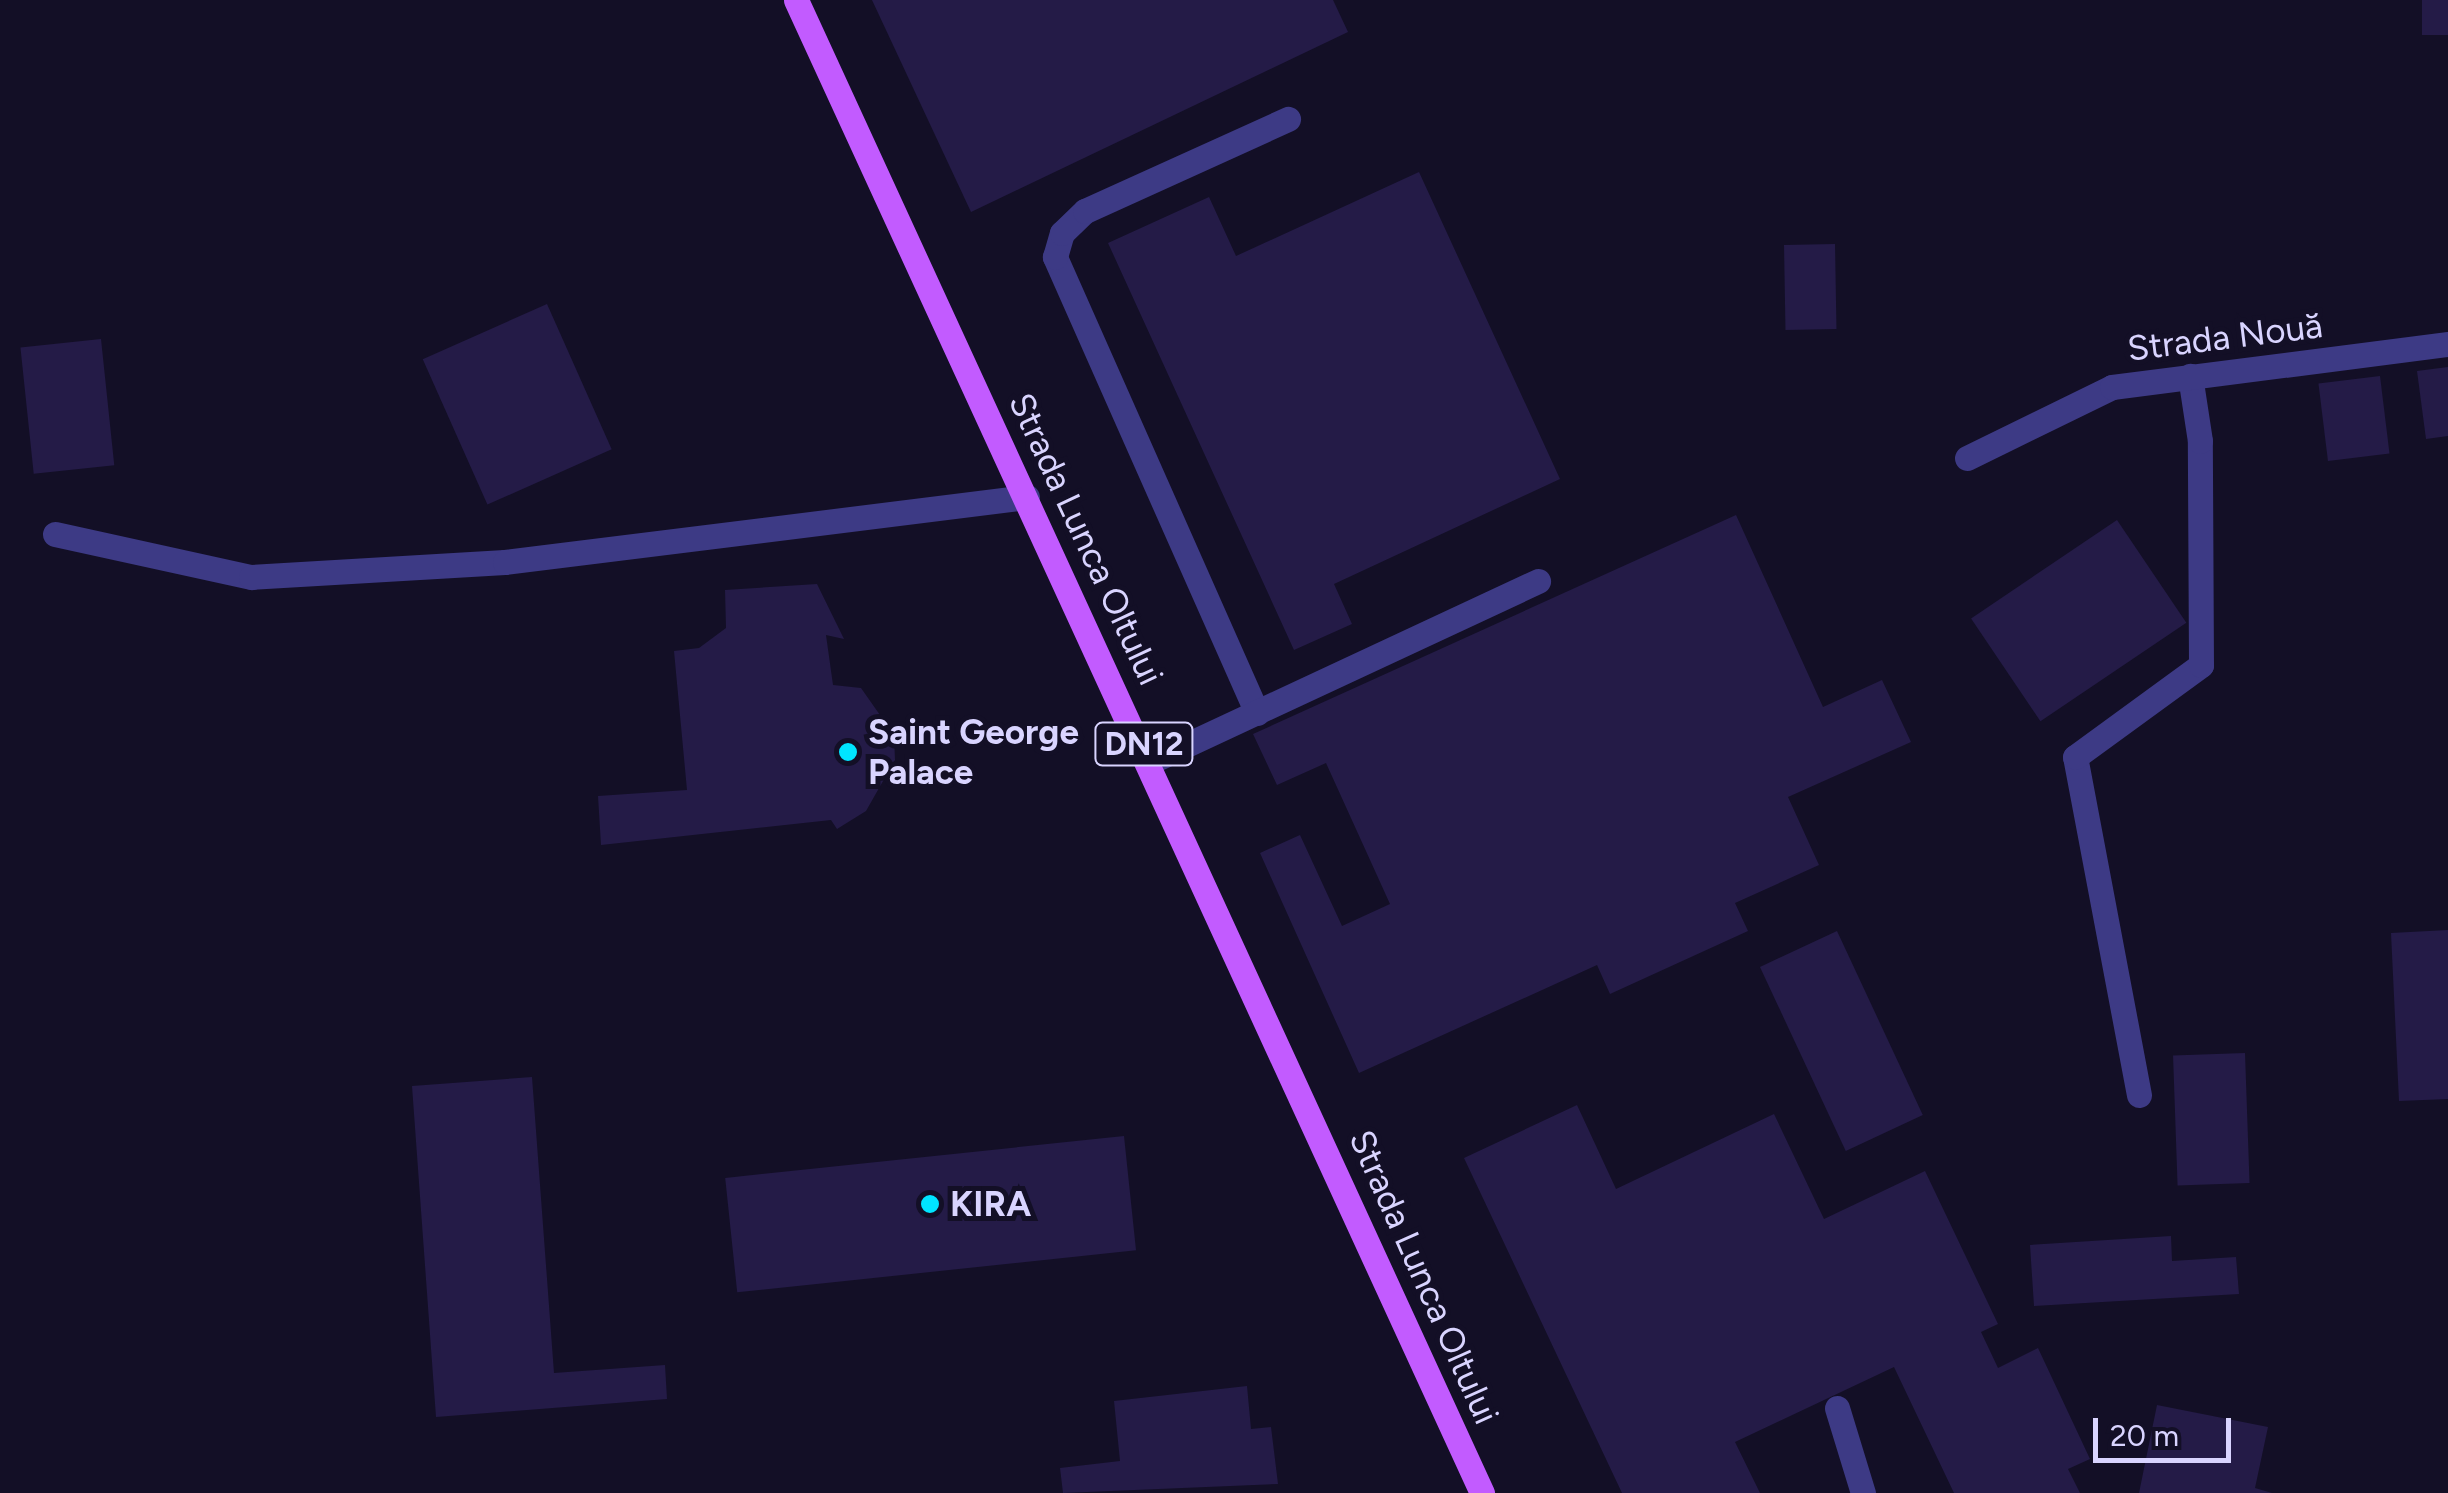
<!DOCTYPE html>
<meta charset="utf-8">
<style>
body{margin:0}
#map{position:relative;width:2448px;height:1493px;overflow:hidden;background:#130f26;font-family:Figtree,sans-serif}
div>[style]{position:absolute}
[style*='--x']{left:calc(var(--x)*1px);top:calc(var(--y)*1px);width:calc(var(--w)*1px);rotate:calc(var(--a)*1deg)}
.building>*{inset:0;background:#241b47;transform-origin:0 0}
.service>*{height:25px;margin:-12.5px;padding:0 12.5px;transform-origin:12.5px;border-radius:12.5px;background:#3d3a85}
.minor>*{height:25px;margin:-12.5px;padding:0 12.5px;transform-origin:12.5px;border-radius:12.5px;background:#3d3a85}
.primary>*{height:25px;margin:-12.5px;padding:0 12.5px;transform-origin:12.5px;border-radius:12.5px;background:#c25bff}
.dots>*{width:28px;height:28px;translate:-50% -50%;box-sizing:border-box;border:5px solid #130f26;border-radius:50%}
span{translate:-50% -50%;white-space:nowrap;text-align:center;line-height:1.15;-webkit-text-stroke:10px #130f26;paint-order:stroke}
.shield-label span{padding:2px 8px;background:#130f26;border:2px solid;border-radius:8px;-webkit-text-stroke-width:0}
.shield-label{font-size:32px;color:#d9d4ff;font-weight:700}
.street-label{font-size:35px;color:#d9d4ff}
.poi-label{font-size:35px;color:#d9d4ff;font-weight:700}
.left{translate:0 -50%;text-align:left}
.scale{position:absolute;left:2093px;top:1418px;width:138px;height:45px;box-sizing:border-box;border:5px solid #d9d4ff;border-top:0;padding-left:12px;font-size:30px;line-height:35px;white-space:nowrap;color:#d9d4ff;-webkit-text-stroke:8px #130f26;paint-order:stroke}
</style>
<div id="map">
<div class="building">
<div style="clip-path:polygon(872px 0,1333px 0,1348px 32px,971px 212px)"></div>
<div style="left:2422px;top:0;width:26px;height:35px"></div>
<div style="clip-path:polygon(1419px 172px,1560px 479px,1334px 584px,1352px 624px,1294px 650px,1108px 243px,1209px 197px,1236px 256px)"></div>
<div style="left:1835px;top:244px;width:85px;height:51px;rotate:89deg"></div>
<div style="left:547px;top:304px;width:159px;height:136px;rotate:66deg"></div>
<div style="left:101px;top:339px;width:127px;height:81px;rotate:84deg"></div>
<div style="clip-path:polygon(2448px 367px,2448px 436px,2426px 439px,2417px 371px)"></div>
<div style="left:2380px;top:376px;width:78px;height:62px;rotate:83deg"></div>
<div style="clip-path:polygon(1736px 515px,1823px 707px,1882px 680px,1911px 742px,1788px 797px,1819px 865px,1735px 903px,1748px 931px,1610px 994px,1597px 965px,1359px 1073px,1260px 853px,1300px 835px,1342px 926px,1390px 904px,1326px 763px,1277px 785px,1253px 734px)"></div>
<div style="left:2117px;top:520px;width:124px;height:176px;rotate:56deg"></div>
<div style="clip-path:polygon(817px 584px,844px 639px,826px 635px,833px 685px,861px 688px,894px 735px,895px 760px,866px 811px,837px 829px,831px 820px,601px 845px,598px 796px,687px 790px,674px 651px,699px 648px,726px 628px,725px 590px)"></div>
<div style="clip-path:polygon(2448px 930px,2448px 1099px,2399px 1101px,2391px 933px)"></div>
<div style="left:1837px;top:931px;width:203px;height:85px;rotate:65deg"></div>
<div style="left:2245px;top:1053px;width:130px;height:72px;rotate:88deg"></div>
<div style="clip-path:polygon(532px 1077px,554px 1373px,665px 1365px,667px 1399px,436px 1417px,412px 1086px)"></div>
<div style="clip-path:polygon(1577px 1105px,1616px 1189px,1774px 1114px,1824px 1219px,1925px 1171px,1998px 1324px,1981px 1332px,1998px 1368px,2038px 1348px,2090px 1459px,2068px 1469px,2080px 1493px,1954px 1493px,1894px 1367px,1735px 1442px,1760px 1493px,1622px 1493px,1464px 1158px)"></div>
<div style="left:1124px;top:1136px;width:115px;height:401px;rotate:84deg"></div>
<div style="clip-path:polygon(2171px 1236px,2172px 1261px,2236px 1257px,2239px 1294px,2034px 1306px,2030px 1245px)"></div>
<div style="clip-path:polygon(1247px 1386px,1251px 1429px,1271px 1427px,1278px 1484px,1063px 1493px,1060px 1468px,1120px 1461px,1114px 1401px)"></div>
<div style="clip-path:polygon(2157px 1405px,2268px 1427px,2255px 1488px,2272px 1493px,2139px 1493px)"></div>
</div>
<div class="service">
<div style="--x:55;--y:534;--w:201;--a:12.4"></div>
<div style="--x:251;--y:577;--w:254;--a:-3.4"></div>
<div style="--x:505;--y:562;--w:526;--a:-7.1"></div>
<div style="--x:1257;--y:713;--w:499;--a:-113.9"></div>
<div style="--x:1055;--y:257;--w:25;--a:-74"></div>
<div style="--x:1062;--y:233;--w:32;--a:-44"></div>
<div style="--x:1085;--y:211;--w:223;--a:-24.4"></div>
<div style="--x:1152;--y:761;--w:426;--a:-25"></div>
<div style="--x:2139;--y:1095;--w:344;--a:-100.7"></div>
<div style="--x:2075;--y:757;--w:156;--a:-36.1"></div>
<div style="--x:2201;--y:665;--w:224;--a:-90.3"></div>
<div style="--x:2200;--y:441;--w:66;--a:-98.7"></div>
<div style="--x:1837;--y:1408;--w:89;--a:73"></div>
</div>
<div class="minor">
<div style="--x:1967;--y:458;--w:161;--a:-26.1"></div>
<div style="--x:2112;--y:387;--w:339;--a:-7.3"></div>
</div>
<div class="primary">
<div style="--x:796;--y:0;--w:1643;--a:65.32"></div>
</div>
<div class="dots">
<div style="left:848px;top:752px;background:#00e5ff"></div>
<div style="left:930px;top:1204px;background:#00e5ff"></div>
</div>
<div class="shield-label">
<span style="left:1144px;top:744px">DN12</span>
</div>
<div class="street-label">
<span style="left:2225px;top:337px;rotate:-7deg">Strada Nouă</span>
<span style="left:1086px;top:539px;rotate:65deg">Strada Lunca Oltului</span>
<span style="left:1424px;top:1277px;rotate:66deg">Strada Lunca Oltului</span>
</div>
<div class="poi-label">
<span class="left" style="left:868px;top:752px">Saint George<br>Palace</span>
<span class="left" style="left:950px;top:1204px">KIRA</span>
</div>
<div class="scale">20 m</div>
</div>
